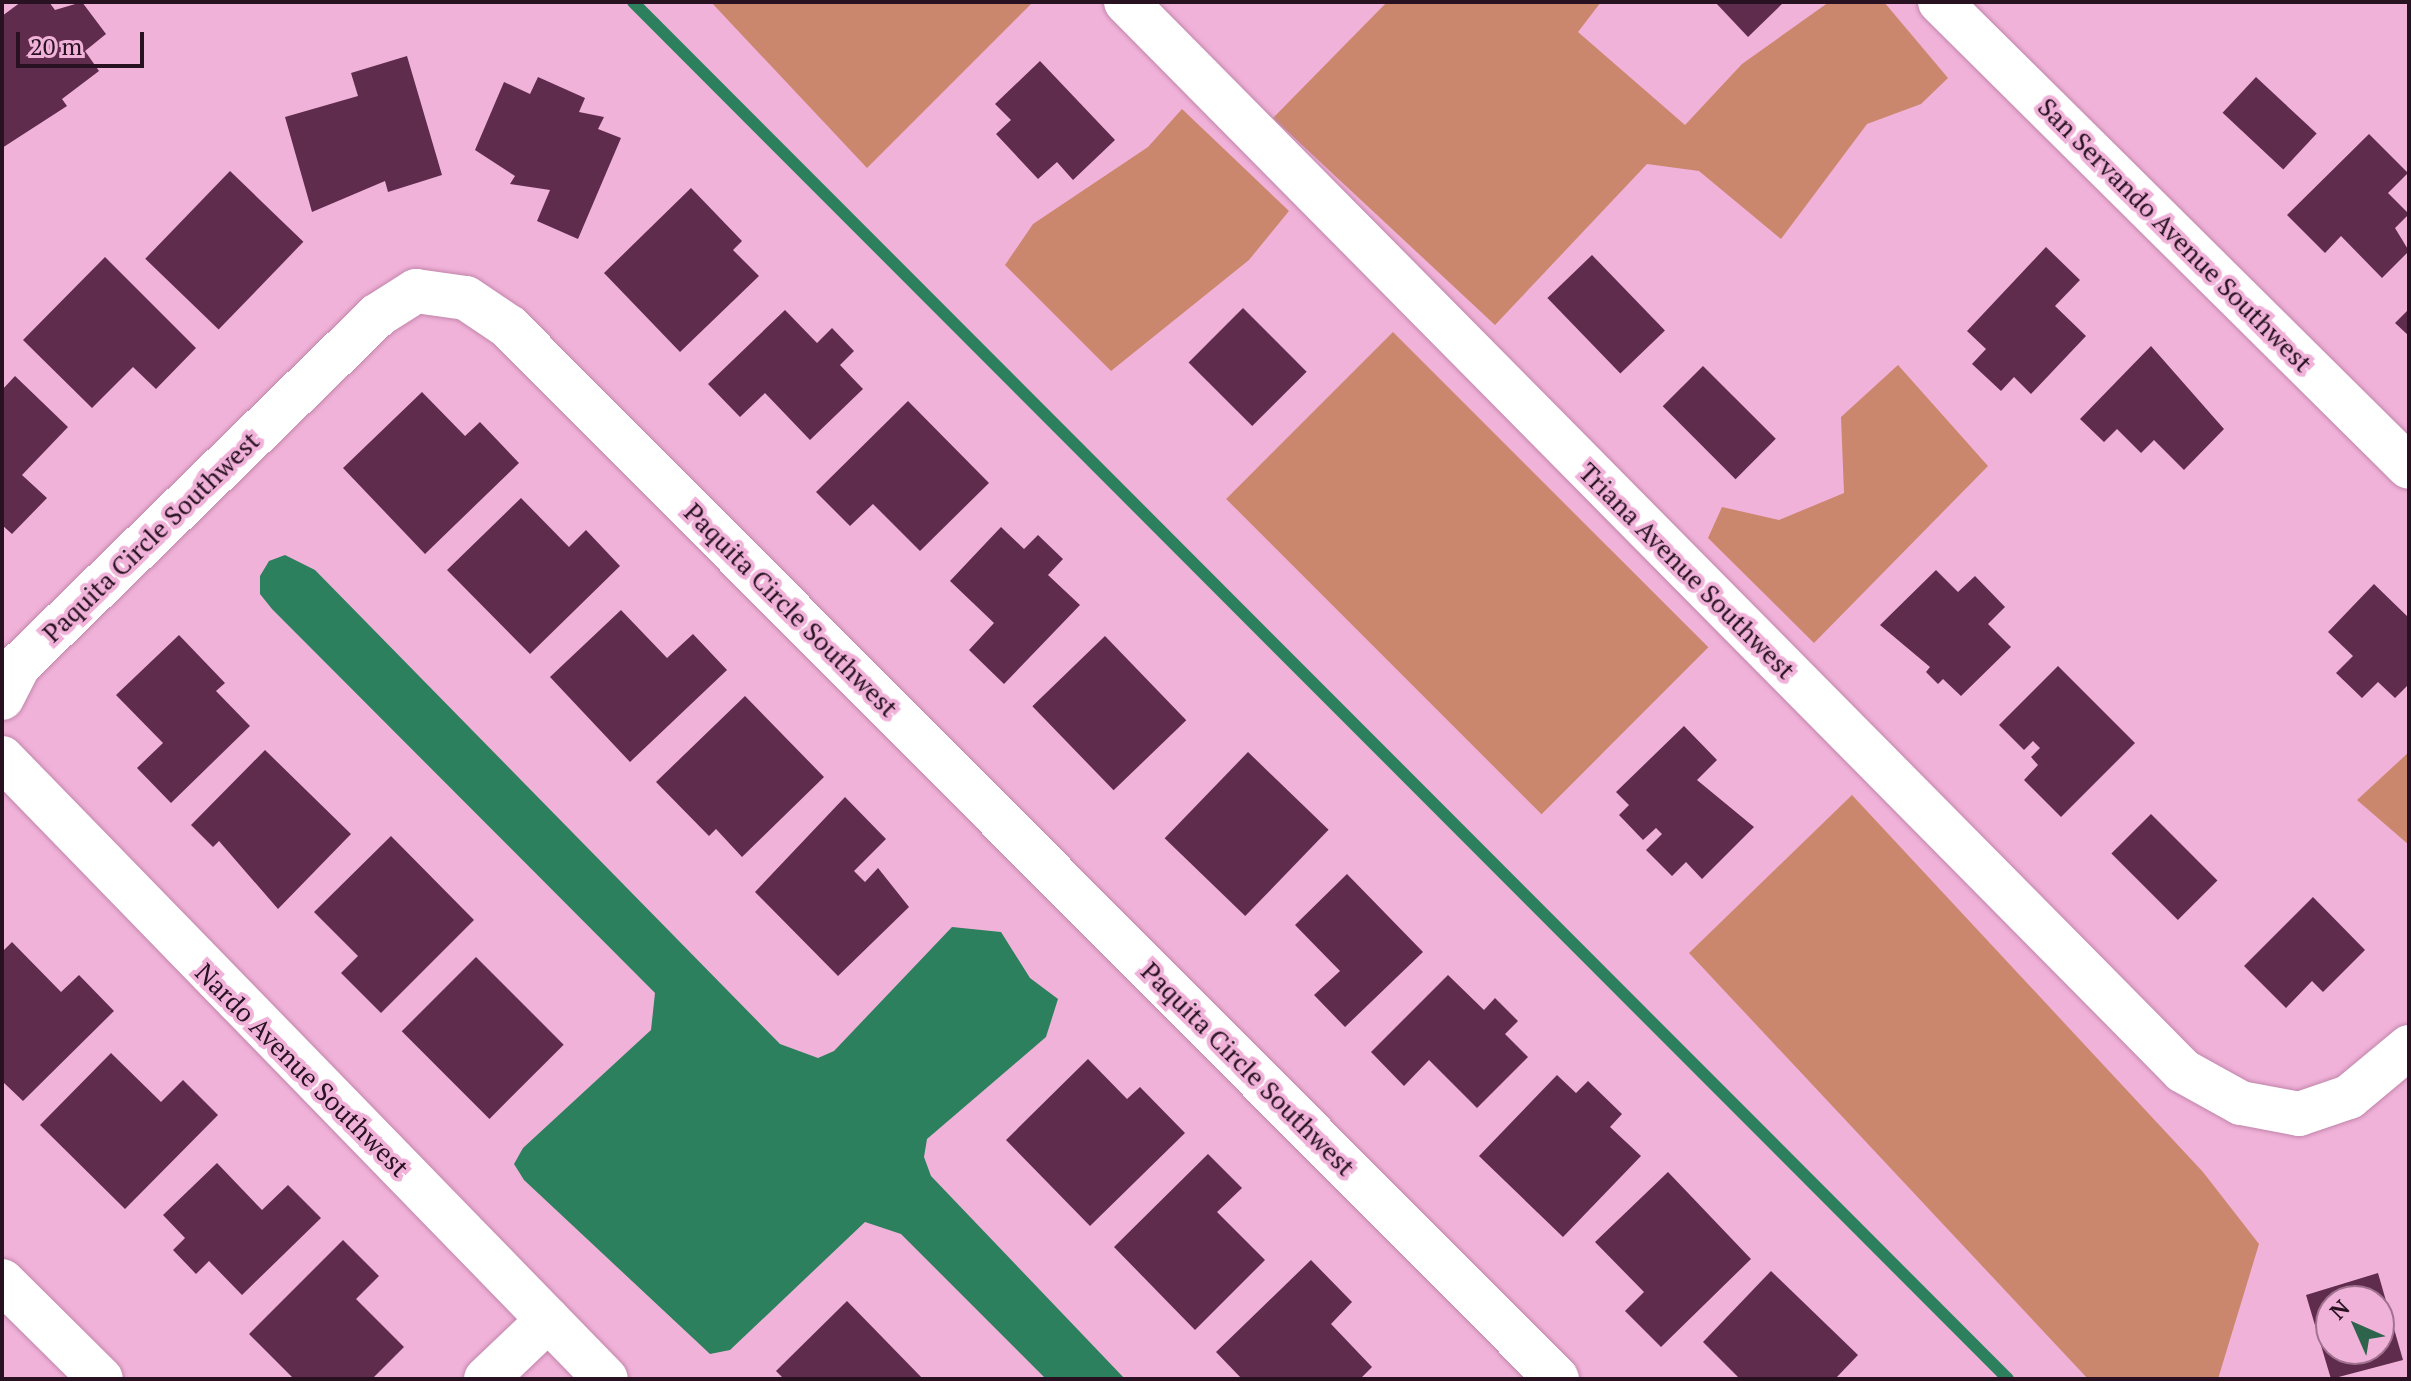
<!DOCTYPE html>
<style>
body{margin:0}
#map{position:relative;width:2411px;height:1381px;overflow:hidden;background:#f1b2d9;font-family:"PT Serif",serif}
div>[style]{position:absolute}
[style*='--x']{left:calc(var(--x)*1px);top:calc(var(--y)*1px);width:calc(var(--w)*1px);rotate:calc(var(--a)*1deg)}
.green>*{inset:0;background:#ca876d;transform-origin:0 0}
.water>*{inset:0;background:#2c805d}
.stream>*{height:12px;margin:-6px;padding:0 6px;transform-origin:6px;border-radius:6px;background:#2c805d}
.building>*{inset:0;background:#5f2c4e;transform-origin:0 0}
.roads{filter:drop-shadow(0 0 2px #c185aa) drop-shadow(0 0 2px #c185aa)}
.minor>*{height:44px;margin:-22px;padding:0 22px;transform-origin:22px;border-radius:22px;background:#fff}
.tertiary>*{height:44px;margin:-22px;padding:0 22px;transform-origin:22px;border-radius:22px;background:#fff}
span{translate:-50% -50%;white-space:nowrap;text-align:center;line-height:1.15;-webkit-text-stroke:8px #f1b2d9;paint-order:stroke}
.street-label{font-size:26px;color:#281221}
.frame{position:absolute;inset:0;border:4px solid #281221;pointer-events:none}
.north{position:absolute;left:2315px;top:1285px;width:80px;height:80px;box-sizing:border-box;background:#f1b2d9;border:2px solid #a1728f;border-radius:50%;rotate:315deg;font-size:22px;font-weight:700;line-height:32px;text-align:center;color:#281221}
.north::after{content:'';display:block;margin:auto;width:28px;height:36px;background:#2e644b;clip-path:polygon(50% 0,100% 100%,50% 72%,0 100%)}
.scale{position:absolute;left:16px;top:32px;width:128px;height:36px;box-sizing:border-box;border:4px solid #281221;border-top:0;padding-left:10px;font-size:24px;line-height:28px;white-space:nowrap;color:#281221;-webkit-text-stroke:6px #f1b2d9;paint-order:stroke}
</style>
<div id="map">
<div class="green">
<div style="clip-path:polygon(711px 2px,1033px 2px,867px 168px)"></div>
<div style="clip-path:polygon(1387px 2px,1601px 2px,1578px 32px,1685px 125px,1742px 64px,1829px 2px,1884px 2px,1948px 78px,1921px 104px,1867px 124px,1781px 239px,1699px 171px,1647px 164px,1495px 325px,1273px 118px)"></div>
<div style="clip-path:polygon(1182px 109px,1289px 211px,1249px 260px,1111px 371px,1005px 265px,1033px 224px,1148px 147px)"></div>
<div style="left:1393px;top:332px;width:446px;height:236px;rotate:45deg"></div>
<div style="clip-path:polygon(1898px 365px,1988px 466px,1814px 643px,1708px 538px,1722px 507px,1779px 520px,1844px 493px,1841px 417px)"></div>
<div style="clip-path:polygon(2409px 752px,2409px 845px,2357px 800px)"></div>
<div style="clip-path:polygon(1852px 795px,2203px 1172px,2259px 1244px,2218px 1379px,2088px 1379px,1689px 953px)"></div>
</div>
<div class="water">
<div style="clip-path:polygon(285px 555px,315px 570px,780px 1044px,818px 1058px,834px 1051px,952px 927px,1001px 932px,1030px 978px,1058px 999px,1046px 1037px,927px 1139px,924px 1157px,931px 1176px,1125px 1379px,1046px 1379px,901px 1234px,865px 1222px,730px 1350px,710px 1354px,524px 1180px,514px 1164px,523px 1148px,651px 1030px,655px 993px,272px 609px,260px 594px,260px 576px,269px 561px)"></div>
</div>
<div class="stream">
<div style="--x:633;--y:2;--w:1946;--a:45.04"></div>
</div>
<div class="building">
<div style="clip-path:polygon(21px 2px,49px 2px,55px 10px,82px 2px,106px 34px,85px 51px,99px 71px,62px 99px,67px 106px,2px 148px,2px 16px)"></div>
<div style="clip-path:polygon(1715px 2px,1784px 2px,1748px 37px)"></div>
<div style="clip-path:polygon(407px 56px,442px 175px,388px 192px,385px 181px,312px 212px,285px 117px,358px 96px,351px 73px)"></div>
<div style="clip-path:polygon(1040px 61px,1115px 140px,1073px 180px,1057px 162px,1038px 179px,996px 134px,1011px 120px,995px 104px)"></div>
<div style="clip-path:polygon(538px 77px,585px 98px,579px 112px,604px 117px,598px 129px,621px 138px,578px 239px,537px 221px,550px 190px,510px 184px,515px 176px,475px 150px,504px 82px,530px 94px)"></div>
<div style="left:2256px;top:77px;width:83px;height:49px;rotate:43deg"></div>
<div style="clip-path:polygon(2369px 134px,2408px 173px,2388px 193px,2409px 214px,2395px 228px,2409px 251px,2382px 278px,2341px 236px,2325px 253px,2287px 215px)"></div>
<div style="left:230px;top:171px;width:102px;height:122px;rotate:44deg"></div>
<div style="clip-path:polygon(691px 188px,742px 241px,733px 250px,759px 276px,680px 352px,604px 273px)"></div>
<div style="clip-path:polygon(2046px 247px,2080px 280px,2055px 306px,2086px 336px,2031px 394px,2014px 377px,2001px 391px,1972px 364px,1986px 349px,1967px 331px)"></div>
<div style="left:1592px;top:255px;width:105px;height:62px;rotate:46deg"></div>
<div style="clip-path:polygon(105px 257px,196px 348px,156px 389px,133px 367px,92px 408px,23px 340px)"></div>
<div style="left:1243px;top:308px;width:90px;height:77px;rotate:45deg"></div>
<div style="clip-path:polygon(2409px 309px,2409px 336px,2395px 323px)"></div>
<div style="clip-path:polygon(785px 310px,817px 343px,832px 328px,854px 351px,840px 365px,863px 389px,810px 440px,765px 393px,740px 417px,708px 384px)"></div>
<div style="clip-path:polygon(2151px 346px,2224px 429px,2184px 470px,2154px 440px,2141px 453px,2117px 429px,2104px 442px,2080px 419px)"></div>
<div style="left:1703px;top:366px;width:103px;height:57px;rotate:45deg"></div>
<div style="clip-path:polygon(15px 376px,68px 427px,22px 475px,47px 498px,12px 534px,2px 525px,2px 390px)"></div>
<div style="clip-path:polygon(422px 392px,465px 436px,480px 422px,519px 463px,425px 554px,343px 468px)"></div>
<div style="clip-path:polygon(908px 401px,989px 483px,920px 551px,873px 504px,850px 526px,816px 492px)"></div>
<div style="clip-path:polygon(521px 498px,569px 547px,586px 530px,620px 566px,530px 654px,447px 570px)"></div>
<div style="clip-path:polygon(1001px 527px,1024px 549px,1038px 535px,1063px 559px,1048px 575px,1080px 605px,1004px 684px,969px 650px,994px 623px,950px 581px)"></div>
<div style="clip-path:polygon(1936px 570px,1958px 592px,1975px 576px,2005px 607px,1988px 624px,2011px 647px,1961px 696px,1943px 679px,1938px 684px,1926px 672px,1930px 667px,1880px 625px)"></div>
<div style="clip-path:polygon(2374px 584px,2409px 618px,2409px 684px,2395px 698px,2378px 682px,2362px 698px,2336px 673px,2353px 656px,2328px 632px)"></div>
<div style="clip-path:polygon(621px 610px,667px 658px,693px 634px,727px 670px,630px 762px,550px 677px)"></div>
<div style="clip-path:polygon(179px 635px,225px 683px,216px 691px,250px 726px,171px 803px,137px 768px,163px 743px,116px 695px)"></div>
<div style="left:1105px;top:636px;width:117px;height:101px;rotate:46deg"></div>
<div style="clip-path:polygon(2058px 666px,2135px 743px,2061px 817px,2024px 780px,2038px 765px,2031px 757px,2040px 748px,2033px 741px,2024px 750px,1999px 725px)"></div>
<div style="clip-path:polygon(745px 696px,824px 777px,742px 857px,716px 829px,709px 836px,656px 782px)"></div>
<div style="clip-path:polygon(1684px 726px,1717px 760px,1697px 780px,1754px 827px,1702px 879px,1686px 862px,1672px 876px,1646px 850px,1662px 834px,1656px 828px,1643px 840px,1619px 815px,1629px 805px,1616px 792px)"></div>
<div style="clip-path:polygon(265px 750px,351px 834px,278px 909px,219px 841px,213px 847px,191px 825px)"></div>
<div style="left:1248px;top:752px;width:112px;height:120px;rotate:44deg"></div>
<div style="clip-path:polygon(845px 797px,886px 839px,854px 871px,865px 882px,878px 868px,909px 907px,838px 976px,755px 892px)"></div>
<div style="left:2151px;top:814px;width:94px;height:56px;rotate:45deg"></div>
<div style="clip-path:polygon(391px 836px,474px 920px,381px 1013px,341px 973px,358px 956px,314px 912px)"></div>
<div style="clip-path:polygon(1347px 874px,1423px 952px,1345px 1027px,1314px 995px,1340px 971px,1295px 925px)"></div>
<div style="clip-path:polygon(2313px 897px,2365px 950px,2323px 992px,2312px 981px,2286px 1008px,2244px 966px)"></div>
<div style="clip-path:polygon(12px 942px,61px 992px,79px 975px,114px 1011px,23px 1101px,2px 1081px,2px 952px)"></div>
<div style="left:476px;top:957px;width:124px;height:105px;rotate:45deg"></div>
<div style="clip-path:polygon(1448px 975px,1484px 1010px,1495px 998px,1518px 1021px,1505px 1034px,1528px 1057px,1477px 1108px,1429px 1060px,1404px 1086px,1371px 1052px)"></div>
<div style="clip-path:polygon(111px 1053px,161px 1102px,183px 1080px,218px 1115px,125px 1209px,40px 1125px)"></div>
<div style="clip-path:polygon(1088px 1059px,1127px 1099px,1140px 1087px,1185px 1133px,1090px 1226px,1006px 1140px)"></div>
<div style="clip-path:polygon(1557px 1075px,1576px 1093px,1588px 1081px,1622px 1114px,1610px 1127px,1641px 1156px,1563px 1237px,1479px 1156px)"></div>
<div style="clip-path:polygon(1208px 1154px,1242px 1188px,1217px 1212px,1265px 1260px,1195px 1330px,1114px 1247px)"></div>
<div style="clip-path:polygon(217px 1163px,262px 1210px,288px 1185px,321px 1218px,242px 1295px,209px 1261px,196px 1274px,173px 1250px,185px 1238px,163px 1215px)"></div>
<div style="clip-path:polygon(1668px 1172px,1751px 1259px,1661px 1347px,1625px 1311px,1644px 1292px,1595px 1242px)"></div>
<div style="clip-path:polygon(343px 1240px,379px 1276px,356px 1299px,404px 1347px,372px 1379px,294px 1379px,249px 1334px)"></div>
<div style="clip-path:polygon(1311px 1260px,1352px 1302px,1331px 1324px,1372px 1367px,1360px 1379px,1242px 1379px,1216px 1352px)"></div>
<div style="clip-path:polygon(1771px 1271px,1858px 1355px,1835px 1379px,1740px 1379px,1703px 1342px)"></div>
<div style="clip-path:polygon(evenodd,2378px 1273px,2403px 1360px,2331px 1379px,2306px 1295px,2378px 1273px,2331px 1301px,2379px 1301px,2379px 1349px,2331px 1349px,2331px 1301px)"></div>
<div style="clip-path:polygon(847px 1301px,923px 1379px,784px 1379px,776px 1371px)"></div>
</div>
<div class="roads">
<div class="minor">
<div style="--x:1126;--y:2;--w:1503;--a:45.32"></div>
<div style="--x:2183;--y:1071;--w:66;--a:28.9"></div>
<div style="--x:2241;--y:1103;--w:59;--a:10.7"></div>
<div style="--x:2299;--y:1114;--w:53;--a:-18.8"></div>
<div style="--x:2349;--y:1097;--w:78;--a:-39.8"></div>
<div style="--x:1940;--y:2;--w:660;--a:44.75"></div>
<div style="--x:2;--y:698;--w:37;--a:-63"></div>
<div style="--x:19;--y:665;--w:501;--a:-44.27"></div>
<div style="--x:378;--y:315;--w:45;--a:-32.3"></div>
<div style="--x:416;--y:291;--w:50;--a:8"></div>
<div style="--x:466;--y:298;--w:52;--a:34"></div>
<div style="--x:509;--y:327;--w:1485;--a:45.11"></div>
<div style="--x:2;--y:758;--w:866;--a:45.8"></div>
<div style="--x:486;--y:1379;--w:86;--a:-43.6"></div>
</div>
<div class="tertiary">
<div style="--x:2;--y:1281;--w:139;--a:44.7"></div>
</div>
</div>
<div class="street-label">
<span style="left:2175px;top:235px;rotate:45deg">San Servando Avenue Southwest</span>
<span style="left:151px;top:537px;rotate:-44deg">Paquita Circle Southwest</span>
<span style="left:1687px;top:571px;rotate:45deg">Triana Avenue Southwest</span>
<span style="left:791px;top:610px;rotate:45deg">Paquita Circle Southwest</span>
<span style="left:1248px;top:1069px;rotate:45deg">Paquita Circle Southwest</span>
<span style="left:302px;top:1070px;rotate:45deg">Nardo Avenue Southwest</span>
</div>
<div class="frame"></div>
<div class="north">N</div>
<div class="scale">20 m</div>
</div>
